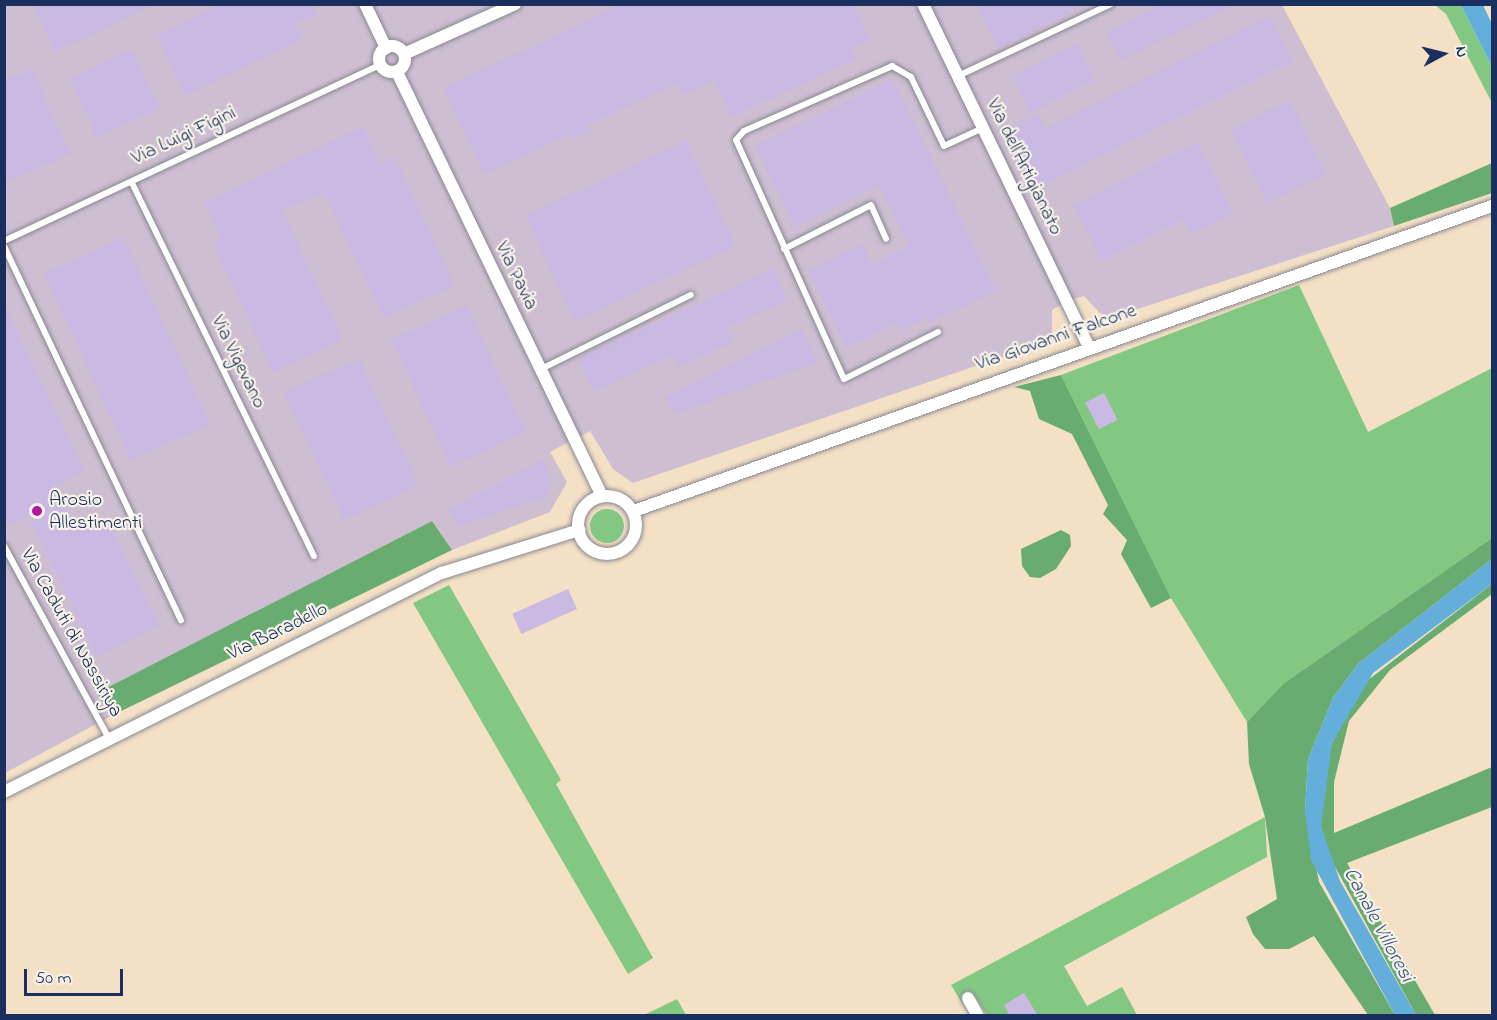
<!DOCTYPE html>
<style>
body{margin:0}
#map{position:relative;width:1497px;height:1020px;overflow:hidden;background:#f4e0c5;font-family:"Indie Flower",sans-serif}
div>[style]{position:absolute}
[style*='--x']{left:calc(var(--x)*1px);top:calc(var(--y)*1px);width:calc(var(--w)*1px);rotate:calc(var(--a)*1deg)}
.industrial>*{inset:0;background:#cebed1}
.green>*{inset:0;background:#82c883}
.round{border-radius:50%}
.forest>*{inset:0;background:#69ac71}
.water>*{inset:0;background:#63aedb}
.building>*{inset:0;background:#c9b9e3;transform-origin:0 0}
.roads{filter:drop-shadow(0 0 2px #888892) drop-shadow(0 0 2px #888892)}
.service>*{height:6px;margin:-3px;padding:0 3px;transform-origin:3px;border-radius:3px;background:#fff}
.minor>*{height:12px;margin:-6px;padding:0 6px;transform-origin:6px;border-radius:6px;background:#fff}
.minor>.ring{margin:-6px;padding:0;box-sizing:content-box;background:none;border:12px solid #fff;border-radius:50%}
.dots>*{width:16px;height:16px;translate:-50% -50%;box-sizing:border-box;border:3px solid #f7f3e8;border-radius:50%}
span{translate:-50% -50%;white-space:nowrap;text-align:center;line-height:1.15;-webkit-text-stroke:4.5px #f7f3e8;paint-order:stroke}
.street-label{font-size:20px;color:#1b2f5e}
.poi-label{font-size:20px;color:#1b2f5e}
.left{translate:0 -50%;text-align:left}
.water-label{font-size:21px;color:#315584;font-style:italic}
.frame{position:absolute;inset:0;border:6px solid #1b2f5e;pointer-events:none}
.north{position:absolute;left:1413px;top:24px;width:60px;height:60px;-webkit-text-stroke:4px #f7f3e8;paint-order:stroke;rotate:83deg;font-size:16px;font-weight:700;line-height:24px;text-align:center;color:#1b2f5e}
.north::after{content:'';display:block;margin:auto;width:21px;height:27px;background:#1b2f5e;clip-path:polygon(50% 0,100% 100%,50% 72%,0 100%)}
.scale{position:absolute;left:24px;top:969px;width:99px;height:27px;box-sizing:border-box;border:3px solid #1b2f5e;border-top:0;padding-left:8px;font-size:18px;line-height:21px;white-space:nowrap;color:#1b2f5e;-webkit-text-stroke:4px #f7f3e8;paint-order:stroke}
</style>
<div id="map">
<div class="industrial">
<div style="clip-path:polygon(5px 5px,1282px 5px,1390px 208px,1394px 226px,1113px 317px,1100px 313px,1084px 296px,1067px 301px,1052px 310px,1052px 340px,633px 483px,613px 469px,590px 431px,550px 452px,567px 482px,550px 512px,452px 550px,432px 521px,98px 693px,111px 716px,5px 773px)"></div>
</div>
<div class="green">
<div style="clip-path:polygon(1435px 5px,1461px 5px,1492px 67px,1492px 103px,1446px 14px)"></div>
<div style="clip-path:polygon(1299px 285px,1368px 432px,1492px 368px,1492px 538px,1283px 684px,1247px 722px,1171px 598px,1061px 375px)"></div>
<div class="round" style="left:590px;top:509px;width:34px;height:34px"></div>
<div style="clip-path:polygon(449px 585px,561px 780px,556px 784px,653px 958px,628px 974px,413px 603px)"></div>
<div style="clip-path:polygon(1265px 817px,1267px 857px,1064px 966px,1087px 1006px,1122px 987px,1137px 1015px,987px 1015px,975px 996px,962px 1003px,951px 985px)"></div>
<div style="clip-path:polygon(677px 999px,686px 1015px,644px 1015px)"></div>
</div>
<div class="forest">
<div style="clip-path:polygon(1492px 163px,1492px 193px,1394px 226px,1390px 208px)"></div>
<div style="clip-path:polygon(1061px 375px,1171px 598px,1151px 608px,1121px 554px,1127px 540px,1103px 514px,1108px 505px,1072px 434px,1039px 419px,1030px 391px,1014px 387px)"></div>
<div style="clip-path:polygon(432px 521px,452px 550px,111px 716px,97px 693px)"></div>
<div style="clip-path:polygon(1061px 530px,1070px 535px,1071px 546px,1056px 569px,1040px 578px,1030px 577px,1022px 566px,1021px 549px)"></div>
<div style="clip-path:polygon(1492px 538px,1492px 559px,1359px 663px,1333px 698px,1308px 759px,1305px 810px,1319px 882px,1395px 1015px,1368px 1015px,1314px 936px,1289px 949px,1265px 949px,1253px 934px,1246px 917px,1277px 899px,1265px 817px,1249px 764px,1247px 722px,1283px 684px)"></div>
<div style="clip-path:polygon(1492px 584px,1492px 594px,1390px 670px,1349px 721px,1334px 782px,1334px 833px,1492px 767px,1492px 807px,1347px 863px,1435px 1015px,1416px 1015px,1327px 852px,1321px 826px,1323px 787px,1332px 743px,1363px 684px)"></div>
</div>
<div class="water">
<div style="clip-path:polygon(1461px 5px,1483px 5px,1492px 24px,1492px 67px)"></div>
<div style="clip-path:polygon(1492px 559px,1492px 584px,1373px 673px,1332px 743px,1321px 826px,1340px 881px,1416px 1015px,1395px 1015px,1311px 860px,1305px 810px,1308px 759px,1333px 698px,1359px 663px)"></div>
</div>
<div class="building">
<div style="clip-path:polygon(32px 4px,153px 4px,55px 52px)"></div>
<div style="clip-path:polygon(222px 4px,311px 4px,316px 13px,295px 24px,303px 39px,185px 95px,157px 36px)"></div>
<div style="clip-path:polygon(623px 4px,853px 4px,870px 40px,851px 49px,856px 59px,731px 117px,714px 80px,683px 95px,678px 83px,587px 125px,590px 131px,573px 139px,571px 134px,484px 174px,444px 88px)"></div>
<div style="clip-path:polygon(977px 4px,1087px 4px,998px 48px)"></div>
<div style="clip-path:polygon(1162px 4px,1235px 4px,1120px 60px,1106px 32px)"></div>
<div style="clip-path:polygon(1270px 16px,1292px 61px,1031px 191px,1005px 143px,1013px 139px,1007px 129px,1038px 114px,1045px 129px)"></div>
<div style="left:1077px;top:44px;width:40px;height:73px;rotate:63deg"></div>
<div style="left:132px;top:49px;width:65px;height:69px;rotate:65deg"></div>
<div style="clip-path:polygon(32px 69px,70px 154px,7px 182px,4px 81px)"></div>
<div style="clip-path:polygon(892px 79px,996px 290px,929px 323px,926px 317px,900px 330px,897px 323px,846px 348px,808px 271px,862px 244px,872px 265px,909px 246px,879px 185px,795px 227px,755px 146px)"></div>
<div style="left:1290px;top:100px;width:82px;height:66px;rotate:64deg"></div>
<div style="clip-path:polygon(363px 127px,381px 164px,395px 157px,455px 285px,384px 318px,324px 192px,282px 210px,343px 340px,273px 372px,213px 243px,222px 239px,205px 202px)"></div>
<div style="left:686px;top:141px;width:116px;height:177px;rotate:65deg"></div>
<div style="clip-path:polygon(1197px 142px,1234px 213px,1191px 234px,1184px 219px,1102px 260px,1074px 205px)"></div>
<div style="left:123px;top:237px;width:206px;height:87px;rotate:65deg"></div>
<div style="clip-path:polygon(773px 269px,787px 300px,726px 328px,733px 342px,678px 367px,672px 355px,594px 391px,579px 358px)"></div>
<div style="clip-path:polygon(4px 304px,84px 470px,54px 486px,77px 532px,107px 518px,159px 625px,96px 656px,28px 516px,4px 527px)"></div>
<div style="left:466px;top:305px;width:140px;height:82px;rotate:65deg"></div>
<div style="clip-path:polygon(801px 329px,817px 362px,676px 413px,666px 397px)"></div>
<div style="left:359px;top:358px;width:140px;height:82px;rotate:65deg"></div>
<div style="left:1104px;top:393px;width:30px;height:21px;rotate:63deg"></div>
<div style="clip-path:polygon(543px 460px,552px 479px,545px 497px,459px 526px,449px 509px)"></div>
<div style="left:568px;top:589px;width:22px;height:61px;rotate:66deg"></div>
<div style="clip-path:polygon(1024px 993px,1038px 1016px,1010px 1016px,1004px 1005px)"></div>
</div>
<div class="roads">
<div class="service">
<div style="--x:958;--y:76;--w:169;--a:-25.2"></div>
<div style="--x:132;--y:183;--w:415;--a:64"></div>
<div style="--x:4;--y:241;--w:415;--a:-25.1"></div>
<div style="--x:4;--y:246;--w:414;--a:64.7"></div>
<div style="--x:784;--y:249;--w:97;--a:-26.8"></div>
<div style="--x:871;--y:205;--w:37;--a:66"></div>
<div style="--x:938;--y:332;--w:105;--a:153.4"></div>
<div style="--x:844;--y:379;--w:262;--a:-114.3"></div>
<div style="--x:736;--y:140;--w:12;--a:-48"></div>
<div style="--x:744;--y:131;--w:162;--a:-23.7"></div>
<div style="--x:892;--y:66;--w:22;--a:30"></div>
<div style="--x:911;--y:77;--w:76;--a:64.4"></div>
<div style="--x:944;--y:146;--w:43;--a:-24.8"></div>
<div style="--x:541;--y:369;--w:167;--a:-26.3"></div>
<div style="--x:4;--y:546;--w:217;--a:61.4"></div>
</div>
<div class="minor">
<div style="--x:365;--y:4;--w:49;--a:64.5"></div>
<div style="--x:923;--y:4;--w:381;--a:64.2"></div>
<div class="ring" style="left:379px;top:46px;width:14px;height:14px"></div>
<div style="--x:404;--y:54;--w:122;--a:-24.2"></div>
<div style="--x:397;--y:72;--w:471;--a:64.2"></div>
<div class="ring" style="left:578px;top:496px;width:46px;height:46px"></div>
<div style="--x:634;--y:511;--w:911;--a:-19.57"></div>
<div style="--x:4;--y:792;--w:490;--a:-26.6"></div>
<div style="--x:442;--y:573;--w:144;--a:-17.4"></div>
<div style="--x:968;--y:998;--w:21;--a:61"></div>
</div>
</div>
<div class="dots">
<div style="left:37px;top:511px;background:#b5179e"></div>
</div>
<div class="street-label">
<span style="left:184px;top:136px;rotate:-25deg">Via Luigi Figini</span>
<span style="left:1024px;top:167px;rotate:64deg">Via dell'Artigianato</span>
<span style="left:516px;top:276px;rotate:64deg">Via Pavia</span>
<span style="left:1056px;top:338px;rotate:-19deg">Via Giovanni Falcone</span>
<span style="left:238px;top:362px;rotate:64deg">Via Vigevano</span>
<span style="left:278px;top:632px;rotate:-26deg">Via Baradello</span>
<span style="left:71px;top:633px;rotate:61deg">Via Caduti di Nassiriya</span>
</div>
<div class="poi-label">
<span class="left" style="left:49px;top:512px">Arosio<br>Allestimenti</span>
</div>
<div class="water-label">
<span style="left:1378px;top:925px;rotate:62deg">Canale Villoresi</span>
</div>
<div class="frame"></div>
<div class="north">N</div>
<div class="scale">50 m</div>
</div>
